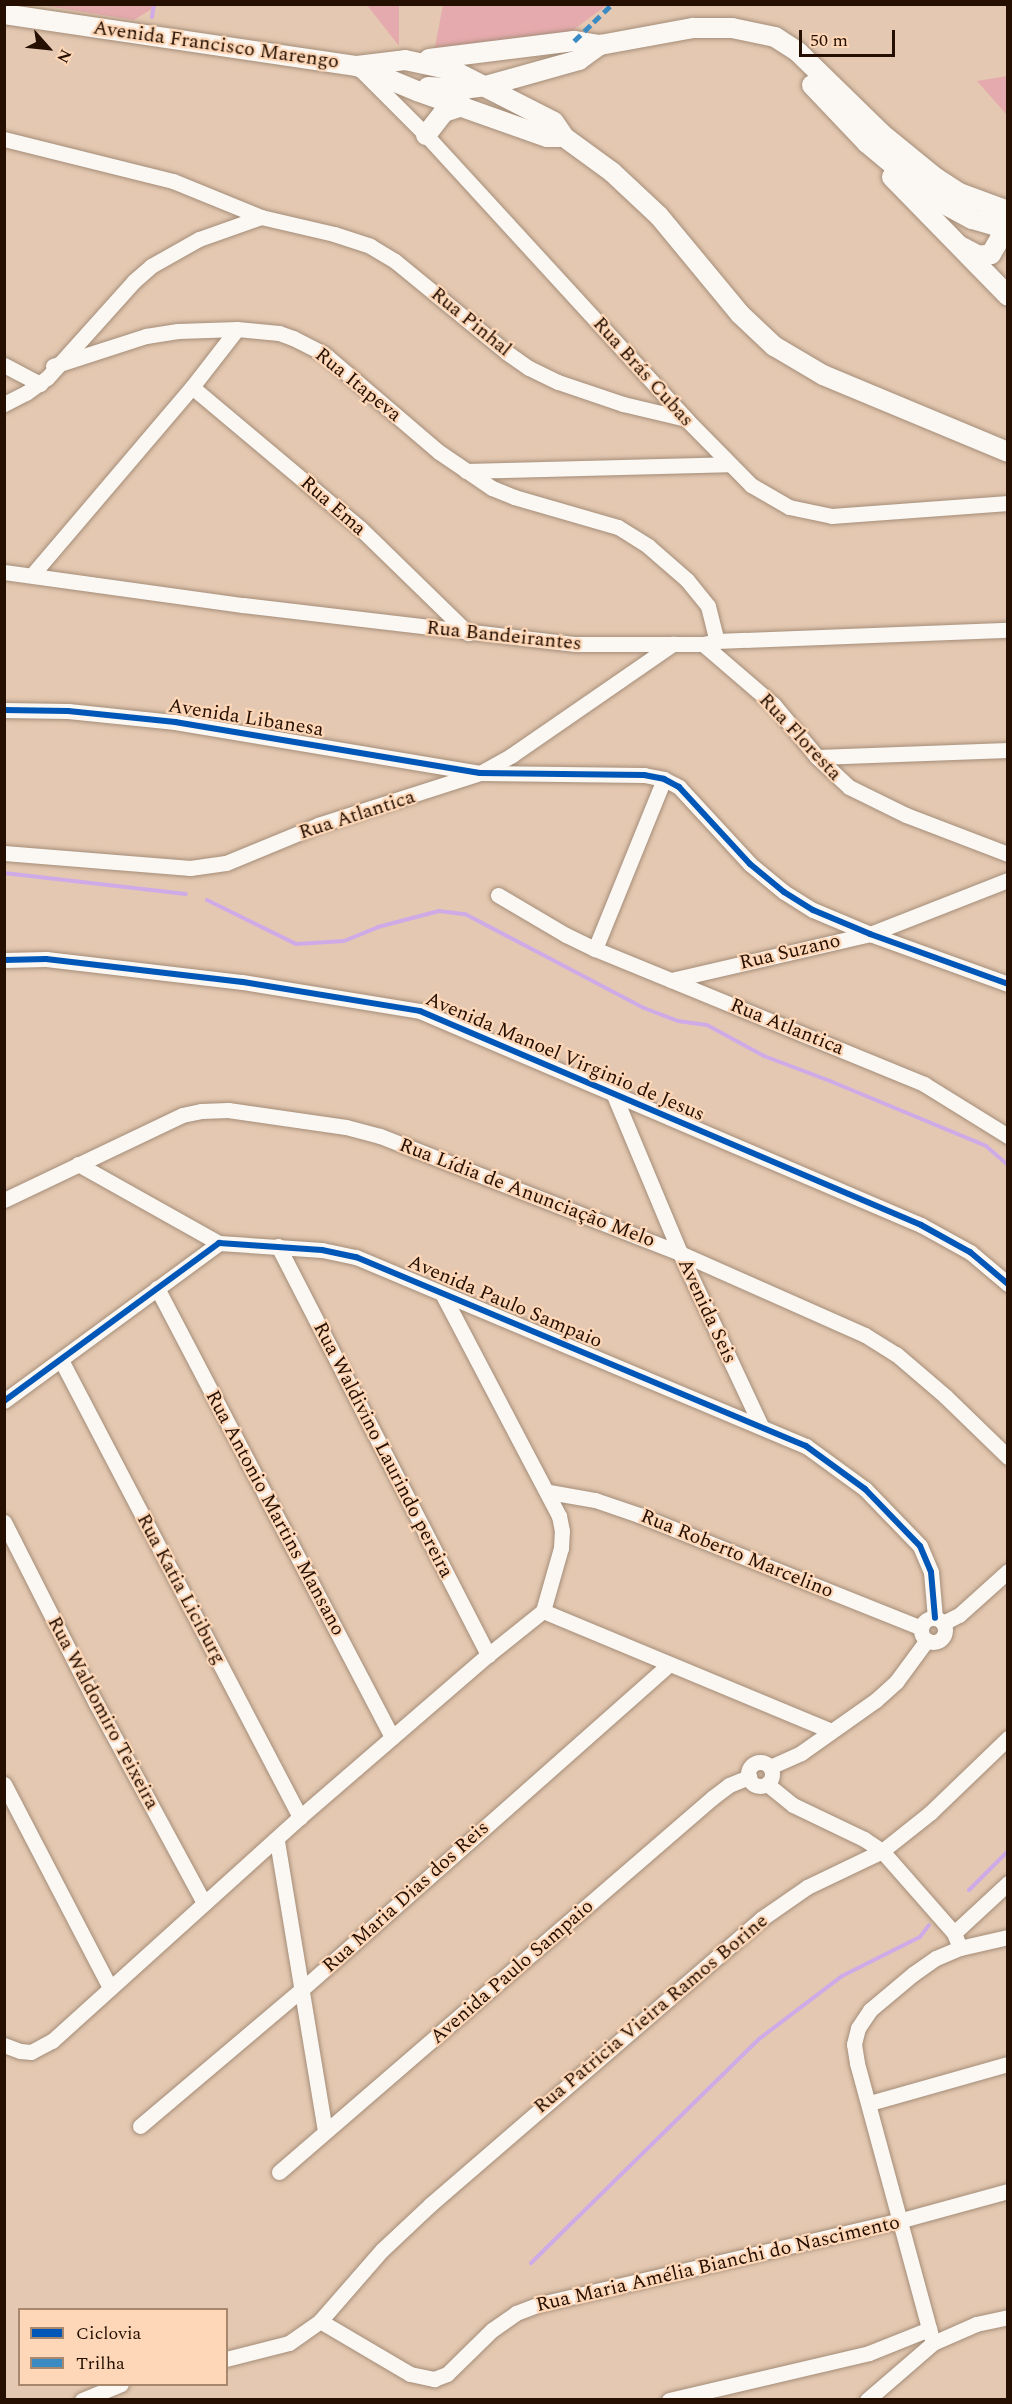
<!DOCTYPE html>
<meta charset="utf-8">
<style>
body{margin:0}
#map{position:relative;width:1012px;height:2404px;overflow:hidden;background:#e4c8b1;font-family:Spectral,serif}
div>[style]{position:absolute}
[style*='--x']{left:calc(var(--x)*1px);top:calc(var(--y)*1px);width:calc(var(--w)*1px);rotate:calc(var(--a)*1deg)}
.green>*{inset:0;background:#e5aaad}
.stream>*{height:4px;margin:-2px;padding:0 2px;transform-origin:2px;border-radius:2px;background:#ceabe7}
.roads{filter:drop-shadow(0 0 2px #a48d78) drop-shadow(0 0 2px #a48d78)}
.minor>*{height:15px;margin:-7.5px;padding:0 7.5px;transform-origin:7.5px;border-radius:7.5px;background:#fbf7f3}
.minor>.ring{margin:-7.5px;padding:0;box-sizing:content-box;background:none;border:15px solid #fbf7f3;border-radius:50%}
.major>*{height:20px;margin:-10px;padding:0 10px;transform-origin:10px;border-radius:10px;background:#fbf7f3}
.quiet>*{height:4.5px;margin-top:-2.25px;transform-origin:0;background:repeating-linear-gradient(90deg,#3a8ac4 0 9px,transparent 0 13.5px)}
.cycleway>*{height:6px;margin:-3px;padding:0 3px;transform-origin:3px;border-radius:3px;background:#0057b8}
span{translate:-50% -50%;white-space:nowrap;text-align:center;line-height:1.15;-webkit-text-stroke:4.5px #fdd7b7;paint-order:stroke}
.street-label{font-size:20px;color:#250f00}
.frame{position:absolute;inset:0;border:6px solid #250f00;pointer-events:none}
.legend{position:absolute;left:18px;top:2308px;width:210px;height:78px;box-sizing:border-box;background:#fdd7b7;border:2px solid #a7876e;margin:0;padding:8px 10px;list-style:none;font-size:18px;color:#250f00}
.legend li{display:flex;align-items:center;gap:12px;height:30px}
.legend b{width:30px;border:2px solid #a7876e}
.north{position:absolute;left:18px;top:18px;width:60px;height:60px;-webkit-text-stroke:4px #fdd7b7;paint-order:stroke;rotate:117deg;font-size:16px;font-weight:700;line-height:24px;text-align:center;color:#250f00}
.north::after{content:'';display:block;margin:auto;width:21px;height:27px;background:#250f00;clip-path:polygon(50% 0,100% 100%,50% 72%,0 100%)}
.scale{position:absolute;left:799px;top:30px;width:96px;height:27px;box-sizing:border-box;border:3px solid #250f00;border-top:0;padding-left:8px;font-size:18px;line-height:21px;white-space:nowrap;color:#250f00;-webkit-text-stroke:4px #fdd7b7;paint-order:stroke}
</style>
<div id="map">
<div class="green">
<div style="clip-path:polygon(40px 5px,158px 4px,158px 5px,134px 20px)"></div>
<div style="clip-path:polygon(367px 5px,399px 5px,399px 46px)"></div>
<div style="clip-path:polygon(443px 5px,607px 5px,569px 33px,434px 52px)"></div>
<div style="clip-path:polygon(1007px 76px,1008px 76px,1007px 115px,977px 81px)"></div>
</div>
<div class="stream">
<div style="--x:152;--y:17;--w:13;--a:-81"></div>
<div style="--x:4;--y:873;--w:183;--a:6.6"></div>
<div style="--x:207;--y:900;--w:99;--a:26.3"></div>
<div style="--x:296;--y:944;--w:48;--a:-3.6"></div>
<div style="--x:344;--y:941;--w:37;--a:-22"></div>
<div style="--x:378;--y:927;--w:63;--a:-14.7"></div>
<div style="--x:439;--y:911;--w:26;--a:7"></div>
<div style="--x:465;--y:914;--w:202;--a:27.7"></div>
<div style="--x:644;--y:1008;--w:36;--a:21"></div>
<div style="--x:678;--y:1021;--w:29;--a:8"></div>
<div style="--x:707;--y:1025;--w:65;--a:28.5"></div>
<div style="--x:764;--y:1056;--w:71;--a:20.7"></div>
<div style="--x:830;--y:1081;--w:169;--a:22.6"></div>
<div style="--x:986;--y:1146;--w:29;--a:41"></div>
<div style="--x:969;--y:1890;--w:55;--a:-45"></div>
<div style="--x:531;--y:2263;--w:320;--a:-44.5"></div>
<div style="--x:759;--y:2039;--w:104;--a:-37.2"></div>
<div style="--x:842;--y:1976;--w:87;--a:-26.6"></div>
<div style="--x:920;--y:1937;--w:15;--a:-53"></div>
</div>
<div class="roads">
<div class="minor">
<div style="--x:361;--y:70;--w:92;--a:45"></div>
<div style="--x:426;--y:135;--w:385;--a:47.5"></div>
<div style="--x:686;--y:419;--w:93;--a:45.4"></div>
<div style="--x:751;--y:485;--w:44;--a:30.1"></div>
<div style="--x:789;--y:507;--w:44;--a:11.8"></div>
<div style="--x:832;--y:516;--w:176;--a:-4.2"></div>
<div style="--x:4;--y:139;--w:174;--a:14"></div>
<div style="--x:173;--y:181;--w:95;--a:22.2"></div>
<div style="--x:261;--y:217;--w:75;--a:13.1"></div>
<div style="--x:334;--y:234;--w:38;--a:18"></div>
<div style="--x:370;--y:246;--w:29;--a:31"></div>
<div style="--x:395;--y:261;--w:144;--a:39.3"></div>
<div style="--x:506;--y:352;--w:28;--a:35"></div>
<div style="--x:529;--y:368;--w:32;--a:26"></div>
<div style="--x:558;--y:382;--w:69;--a:18.7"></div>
<div style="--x:623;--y:404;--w:65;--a:13.4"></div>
<div style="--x:4;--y:365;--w:41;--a:27.8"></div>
<div style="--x:53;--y:366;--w:98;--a:-17.9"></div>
<div style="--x:146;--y:336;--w:32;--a:-9"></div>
<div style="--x:178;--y:331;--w:59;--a:-1.9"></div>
<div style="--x:237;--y:329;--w:42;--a:5.4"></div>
<div style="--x:279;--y:333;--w:15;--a:20"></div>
<div style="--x:293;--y:338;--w:34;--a:27"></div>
<div style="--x:323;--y:353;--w:153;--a:40.5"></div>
<div style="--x:439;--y:452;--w:64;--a:34.2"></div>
<div style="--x:492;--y:488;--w:24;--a:22"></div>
<div style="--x:514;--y:497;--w:108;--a:16.1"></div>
<div style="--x:618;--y:527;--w:36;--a:32"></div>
<div style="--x:648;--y:546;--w:52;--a:41.1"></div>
<div style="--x:687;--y:580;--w:33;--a:51"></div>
<div style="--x:708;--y:606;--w:36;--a:76"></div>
<div style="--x:192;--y:387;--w:219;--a:40"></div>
<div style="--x:360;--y:528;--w:151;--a:44.2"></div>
<div style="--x:4;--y:404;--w:25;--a:-27"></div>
<div style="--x:26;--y:393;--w:26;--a:-36"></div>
<div style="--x:47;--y:378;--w:130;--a:-48.1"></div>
<div style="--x:134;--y:281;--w:23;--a:-41"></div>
<div style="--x:151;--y:266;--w:55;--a:-29.4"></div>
<div style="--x:199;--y:239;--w:66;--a:-19.5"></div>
<div style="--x:466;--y:471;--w:262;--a:-1.5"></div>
<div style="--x:4;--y:572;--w:241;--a:7.9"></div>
<div style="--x:243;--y:605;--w:335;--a:6.7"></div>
<div style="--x:576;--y:644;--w:127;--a:0"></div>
<div style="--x:703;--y:644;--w:14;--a:-12"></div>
<div style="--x:717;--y:641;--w:291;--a:-2.2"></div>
<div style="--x:32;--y:575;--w:247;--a:-49.6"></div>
<div style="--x:192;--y:387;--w:73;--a:-52.2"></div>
<div style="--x:703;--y:644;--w:94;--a:40.7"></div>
<div style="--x:774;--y:705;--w:67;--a:50.4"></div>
<div style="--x:817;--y:757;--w:44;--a:43.2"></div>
<div style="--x:849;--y:787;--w:64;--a:26.2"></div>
<div style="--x:906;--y:815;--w:109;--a:20.9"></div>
<div style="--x:4;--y:710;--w:64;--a:0.9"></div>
<div style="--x:68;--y:711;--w:108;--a:5.9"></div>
<div style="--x:175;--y:722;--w:309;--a:9.5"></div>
<div style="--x:480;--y:773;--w:164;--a:0.7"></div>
<div style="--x:644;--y:775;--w:20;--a:11"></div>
<div style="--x:664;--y:779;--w:17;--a:28"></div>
<div style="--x:679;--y:787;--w:105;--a:47.3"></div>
<div style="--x:750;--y:864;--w:44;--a:39.5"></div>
<div style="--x:784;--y:892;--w:34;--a:32"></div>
<div style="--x:813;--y:910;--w:62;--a:22.8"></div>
<div style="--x:870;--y:934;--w:147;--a:19.9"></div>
<div style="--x:817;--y:757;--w:191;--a:-2.1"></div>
<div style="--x:4;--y:853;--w:187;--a:4.6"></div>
<div style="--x:190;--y:868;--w:36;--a:-8"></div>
<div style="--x:226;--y:863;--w:100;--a:-22.4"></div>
<div style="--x:318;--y:825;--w:170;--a:-17.8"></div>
<div style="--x:480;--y:773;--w:37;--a:-29"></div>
<div style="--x:512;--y:755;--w:196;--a:-34.6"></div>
<div style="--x:498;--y:895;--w:79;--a:30.5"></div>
<div style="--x:566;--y:935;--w:32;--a:26"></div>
<div style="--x:595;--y:949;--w:356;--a:22.3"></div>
<div style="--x:924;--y:1084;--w:99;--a:31.8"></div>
<div style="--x:595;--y:949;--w:183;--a:-67.9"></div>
<div style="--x:4;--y:960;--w:42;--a:-1.4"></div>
<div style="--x:46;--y:959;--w:198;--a:6.7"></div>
<div style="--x:243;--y:982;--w:179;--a:9.3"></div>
<div style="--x:420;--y:1011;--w:545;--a:23.13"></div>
<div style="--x:921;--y:1225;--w:56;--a:28.9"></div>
<div style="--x:970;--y:1252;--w:50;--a:40.1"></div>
<div style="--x:671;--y:980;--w:204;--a:-13"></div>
<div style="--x:870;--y:934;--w:148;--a:-21.4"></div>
<div style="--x:614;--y:1095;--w:171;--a:67.3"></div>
<div style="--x:680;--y:1253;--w:191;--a:64.9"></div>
<div style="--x:78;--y:1164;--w:162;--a:29.3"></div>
<div style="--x:4;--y:1200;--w:197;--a:-25.5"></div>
<div style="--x:182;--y:1115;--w:19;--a:-12"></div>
<div style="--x:201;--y:1111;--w:27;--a:-2"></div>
<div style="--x:228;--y:1110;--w:119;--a:8.2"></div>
<div style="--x:346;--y:1127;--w:35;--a:15"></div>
<div style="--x:380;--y:1136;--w:322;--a:21.3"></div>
<div style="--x:680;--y:1253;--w:202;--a:23.9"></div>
<div style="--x:865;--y:1335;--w:36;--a:32"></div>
<div style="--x:896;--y:1354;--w:65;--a:40.6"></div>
<div style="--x:945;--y:1396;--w:88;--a:44.1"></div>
<div style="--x:278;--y:1246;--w:460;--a:62.8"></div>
<div style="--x:157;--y:1288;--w:507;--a:62.37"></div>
<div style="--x:61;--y:1360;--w:516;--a:62.39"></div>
<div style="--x:4;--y:1401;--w:267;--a:-36.3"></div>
<div style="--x:219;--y:1243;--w:103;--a:3.9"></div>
<div style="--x:322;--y:1250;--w:35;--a:12"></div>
<div style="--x:356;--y:1257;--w:488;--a:22.8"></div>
<div style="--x:806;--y:1446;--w:73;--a:36.1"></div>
<div style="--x:865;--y:1489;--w:79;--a:46"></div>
<div style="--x:920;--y:1546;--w:28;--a:67"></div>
<div style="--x:931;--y:1572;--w:46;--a:85"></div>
<div style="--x:549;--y:1492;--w:47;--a:9.9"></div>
<div style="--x:595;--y:1500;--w:46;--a:18.8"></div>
<div style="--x:639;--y:1515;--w:304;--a:21.8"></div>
<div style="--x:4;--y:1522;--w:205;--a:63.1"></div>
<div style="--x:97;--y:1705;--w:225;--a:61.6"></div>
<div style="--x:543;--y:1611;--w:312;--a:22.6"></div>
<div class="ring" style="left:921px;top:1618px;width:9px;height:9px"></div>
<div style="--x:943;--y:1623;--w:18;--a:-27"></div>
<div style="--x:959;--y:1615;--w:66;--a:-41.9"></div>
<div class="ring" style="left:748px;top:1762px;width:9px;height:9px"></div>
<div style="--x:770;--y:1767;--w:34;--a:-24"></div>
<div style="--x:801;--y:1753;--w:92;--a:-35.2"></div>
<div style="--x:876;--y:1700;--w:27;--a:-42"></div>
<div style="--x:896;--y:1682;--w:52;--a:-53.6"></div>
<div style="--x:4;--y:1784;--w:230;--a:62.5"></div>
<div style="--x:767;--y:1784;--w:33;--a:39"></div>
<div style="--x:793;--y:1805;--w:79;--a:25.6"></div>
<div style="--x:864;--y:1839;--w:22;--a:34"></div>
<div style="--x:882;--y:1851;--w:109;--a:48.7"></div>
<div style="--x:954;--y:1933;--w:16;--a:68"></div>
<div style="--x:277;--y:1841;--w:293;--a:80.6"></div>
<div style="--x:954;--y:1933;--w:74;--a:-42.8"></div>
<div style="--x:4;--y:2045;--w:17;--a:21"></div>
<div style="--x:20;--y:2051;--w:11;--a:5"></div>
<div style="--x:31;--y:2052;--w:24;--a:-28"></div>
<div style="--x:52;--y:2041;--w:334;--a:-42.1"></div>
<div style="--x:300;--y:1817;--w:248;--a:-40.8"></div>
<div style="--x:488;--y:1655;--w:70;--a:-38.7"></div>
<div style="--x:543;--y:1611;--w:66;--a:-74.1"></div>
<div style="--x:561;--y:1548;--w:17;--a:-87"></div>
<div style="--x:562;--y:1531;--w:15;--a:-101"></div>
<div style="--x:559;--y:1516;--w:250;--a:-117.7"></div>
<div style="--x:870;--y:2103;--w:143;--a:-15.8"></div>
<div style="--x:140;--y:2126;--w:209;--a:-40.2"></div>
<div style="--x:300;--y:1991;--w:492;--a:-41.5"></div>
<div style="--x:279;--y:2172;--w:572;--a:-40.82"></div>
<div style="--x:712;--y:1798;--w:21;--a:-37"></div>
<div style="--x:729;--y:1785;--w:22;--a:-22"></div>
<div style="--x:320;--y:2321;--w:104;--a:30.5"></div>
<div style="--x:410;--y:2374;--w:25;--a:12"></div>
<div style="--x:434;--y:2379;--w:14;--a:-21"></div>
<div style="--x:447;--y:2374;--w:63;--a:-44.4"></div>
<div style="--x:492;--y:2330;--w:29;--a:-35"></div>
<div style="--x:516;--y:2313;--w:26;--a:-21"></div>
<div style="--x:540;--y:2304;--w:372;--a:-13.1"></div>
<div style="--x:902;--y:2220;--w:110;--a:-15.3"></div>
<div style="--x:933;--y:2343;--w:290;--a:-105.2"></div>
<div style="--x:857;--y:2063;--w:19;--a:-99"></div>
<div style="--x:854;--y:2044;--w:16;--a:-76"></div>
<div style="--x:858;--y:2028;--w:22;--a:-56"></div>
<div style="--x:870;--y:2010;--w:56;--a:-39.9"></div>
<div style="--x:913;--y:1974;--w:28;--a:-35"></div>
<div style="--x:936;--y:1958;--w:26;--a:-23"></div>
<div style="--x:960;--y:1948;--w:49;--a:-12.9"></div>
<div style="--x:226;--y:2359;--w:65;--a:-14.3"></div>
<div style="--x:289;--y:2343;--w:38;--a:-35"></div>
<div style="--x:320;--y:2321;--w:94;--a:-48.9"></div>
<div style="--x:382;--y:2250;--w:67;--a:-43.2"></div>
<div style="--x:431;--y:2204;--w:436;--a:-40.8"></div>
<div style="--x:761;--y:1919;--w:56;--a:-34.8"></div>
<div style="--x:807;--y:1887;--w:83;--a:-25.6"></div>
<div style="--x:882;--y:1851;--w:63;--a:-38.5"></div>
<div style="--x:931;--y:1812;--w:107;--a:-43.9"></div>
<div style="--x:82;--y:2400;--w:42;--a:-22.3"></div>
<div style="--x:669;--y:2400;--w:205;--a:-13.2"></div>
<div style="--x:869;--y:2353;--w:65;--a:-21.8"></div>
<div style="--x:867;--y:2400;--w:87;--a:-40.8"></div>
<div style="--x:933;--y:2343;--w:47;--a:-23.8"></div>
<div style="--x:976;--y:2324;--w:33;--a:-12"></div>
</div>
<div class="major">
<div style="--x:4;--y:14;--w:357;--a:8.4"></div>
<div style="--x:357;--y:66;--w:65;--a:22.6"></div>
<div style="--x:417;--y:91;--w:138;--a:19.5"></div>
<div style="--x:547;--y:137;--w:17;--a:0"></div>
<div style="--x:429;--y:59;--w:146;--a:-7.1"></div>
<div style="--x:574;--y:41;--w:26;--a:9"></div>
<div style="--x:600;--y:45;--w:95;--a:-10.4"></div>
<div style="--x:693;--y:28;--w:39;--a:0"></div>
<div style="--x:732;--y:28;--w:44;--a:11.8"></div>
<div style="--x:775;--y:37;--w:27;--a:33"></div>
<div style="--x:798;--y:52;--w:117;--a:44.3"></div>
<div style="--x:882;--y:134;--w:70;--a:39.2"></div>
<div style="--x:936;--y:178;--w:27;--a:33"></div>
<div style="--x:959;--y:193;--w:52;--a:20.2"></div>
<div style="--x:357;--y:66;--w:48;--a:-7.1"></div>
<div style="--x:405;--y:60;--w:48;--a:12"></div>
<div style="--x:452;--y:70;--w:114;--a:27"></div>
<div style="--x:554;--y:122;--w:18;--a:56"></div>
<div style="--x:564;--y:137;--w:59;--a:36.1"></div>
<div style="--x:612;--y:172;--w:64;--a:43.1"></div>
<div style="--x:659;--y:216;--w:127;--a:50.4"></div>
<div style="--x:740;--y:314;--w:47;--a:43.3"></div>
<div style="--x:774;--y:346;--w:57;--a:30.6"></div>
<div style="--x:823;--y:375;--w:200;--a:22.6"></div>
<div style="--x:812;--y:85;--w:80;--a:46.5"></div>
<div style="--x:867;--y:143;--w:86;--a:39.8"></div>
<div style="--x:933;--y:198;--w:44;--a:28.3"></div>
<div style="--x:972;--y:219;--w:37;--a:16"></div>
<div style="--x:428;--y:87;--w:35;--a:3"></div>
<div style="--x:463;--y:89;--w:23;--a:-7"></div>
<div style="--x:486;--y:86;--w:97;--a:-15.6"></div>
<div style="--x:579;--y:60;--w:26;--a:-36"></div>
<div style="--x:426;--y:135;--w:29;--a:-52"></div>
<div style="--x:444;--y:112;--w:20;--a:-18"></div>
<div style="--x:892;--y:177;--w:166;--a:45.7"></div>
<div style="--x:962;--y:247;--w:19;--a:28"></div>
<div style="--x:979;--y:256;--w:12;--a:-9"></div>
<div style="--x:991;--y:254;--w:20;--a:-60"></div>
<div style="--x:1001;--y:237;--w:20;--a:-101"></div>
</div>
</div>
<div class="quiet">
<div style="--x:574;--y:41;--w:53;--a:-44.2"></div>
</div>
<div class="cycleway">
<div style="--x:4;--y:710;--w:64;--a:0.9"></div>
<div style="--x:68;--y:711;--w:108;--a:5.9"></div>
<div style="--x:175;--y:722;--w:309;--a:9.5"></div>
<div style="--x:480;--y:773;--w:164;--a:0.7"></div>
<div style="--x:644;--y:775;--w:20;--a:11"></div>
<div style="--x:664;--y:779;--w:17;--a:28"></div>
<div style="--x:679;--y:787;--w:105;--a:47.3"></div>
<div style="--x:750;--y:864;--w:44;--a:39.5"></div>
<div style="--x:784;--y:892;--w:34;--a:32"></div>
<div style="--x:813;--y:910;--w:62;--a:22.8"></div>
<div style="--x:870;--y:934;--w:147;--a:19.9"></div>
<div style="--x:4;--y:960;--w:42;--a:-1.4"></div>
<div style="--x:46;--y:959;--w:198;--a:6.7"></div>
<div style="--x:243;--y:982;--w:179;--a:9.3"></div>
<div style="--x:420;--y:1011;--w:545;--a:23.13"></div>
<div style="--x:921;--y:1225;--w:56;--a:28.9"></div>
<div style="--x:970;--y:1252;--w:50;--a:40.1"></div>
<div style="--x:4;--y:1401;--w:267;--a:-36.3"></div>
<div style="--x:219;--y:1243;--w:103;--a:3.9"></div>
<div style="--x:322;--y:1250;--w:35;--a:12"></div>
<div style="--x:356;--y:1257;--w:488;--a:22.8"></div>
<div style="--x:806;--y:1446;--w:73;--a:36.1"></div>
<div style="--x:865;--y:1489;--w:79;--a:46"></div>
<div style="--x:920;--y:1546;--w:28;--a:67"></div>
<div style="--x:931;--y:1572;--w:46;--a:85"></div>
</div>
<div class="street-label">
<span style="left:216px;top:45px;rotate:8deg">Avenida Francisco Marengo</span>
<span style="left:471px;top:322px;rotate:39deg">Rua Pinhal</span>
<span style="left:643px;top:372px;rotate:48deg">Rua Brás Cubas</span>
<span style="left:358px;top:385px;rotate:39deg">Rua Itapeva</span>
<span style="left:333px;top:506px;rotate:41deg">Rua Ema</span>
<span style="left:504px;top:636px;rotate:6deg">Rua Bandeirantes</span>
<span style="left:246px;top:718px;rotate:9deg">Avenida Libanesa</span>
<span style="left:800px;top:737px;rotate:47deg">Rua Floresta</span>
<span style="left:357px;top:815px;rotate:-18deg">Rua Atlantica</span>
<span style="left:790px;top:952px;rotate:-13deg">Rua Suzano</span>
<span style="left:787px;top:1027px;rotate:22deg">Rua Atlantica</span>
<span style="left:565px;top:1057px;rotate:23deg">Avenida Manoel Virginio de Jesus</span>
<span style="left:527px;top:1193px;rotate:21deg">Rua Lídia de Anunciação Melo</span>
<span style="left:505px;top:1302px;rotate:23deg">Avenida Paulo Sampaio</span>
<span style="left:707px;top:1311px;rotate:65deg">Avenida Seis</span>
<span style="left:383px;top:1450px;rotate:63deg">Rua Waldivino Laurindo pereira</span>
<span style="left:275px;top:1513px;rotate:62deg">Rua Antonio Martins Mansano</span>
<span style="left:737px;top:1554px;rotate:22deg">Rua Roberto Marcelino</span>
<span style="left:181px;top:1589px;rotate:62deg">Rua Katia Liciburg</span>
<span style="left:103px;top:1713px;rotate:62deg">Rua Waldomiro Teixeira</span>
<span style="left:406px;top:1897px;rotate:-42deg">Rua Maria Dias dos Reis</span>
<span style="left:512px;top:1972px;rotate:-41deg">Avenida Paulo Sampaio</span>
<span style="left:651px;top:2014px;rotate:-40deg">Rua Patricia Vieira Ramos Borine</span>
<span style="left:718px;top:2264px;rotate:-13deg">Rua Maria Amélia Bianchi do Nascimento</span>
</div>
<div class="frame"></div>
<ul class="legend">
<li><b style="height:8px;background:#0057b8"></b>Ciclovia</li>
<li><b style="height:8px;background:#3a8ac4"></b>Trilha</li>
</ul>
<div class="north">N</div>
<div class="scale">50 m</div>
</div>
